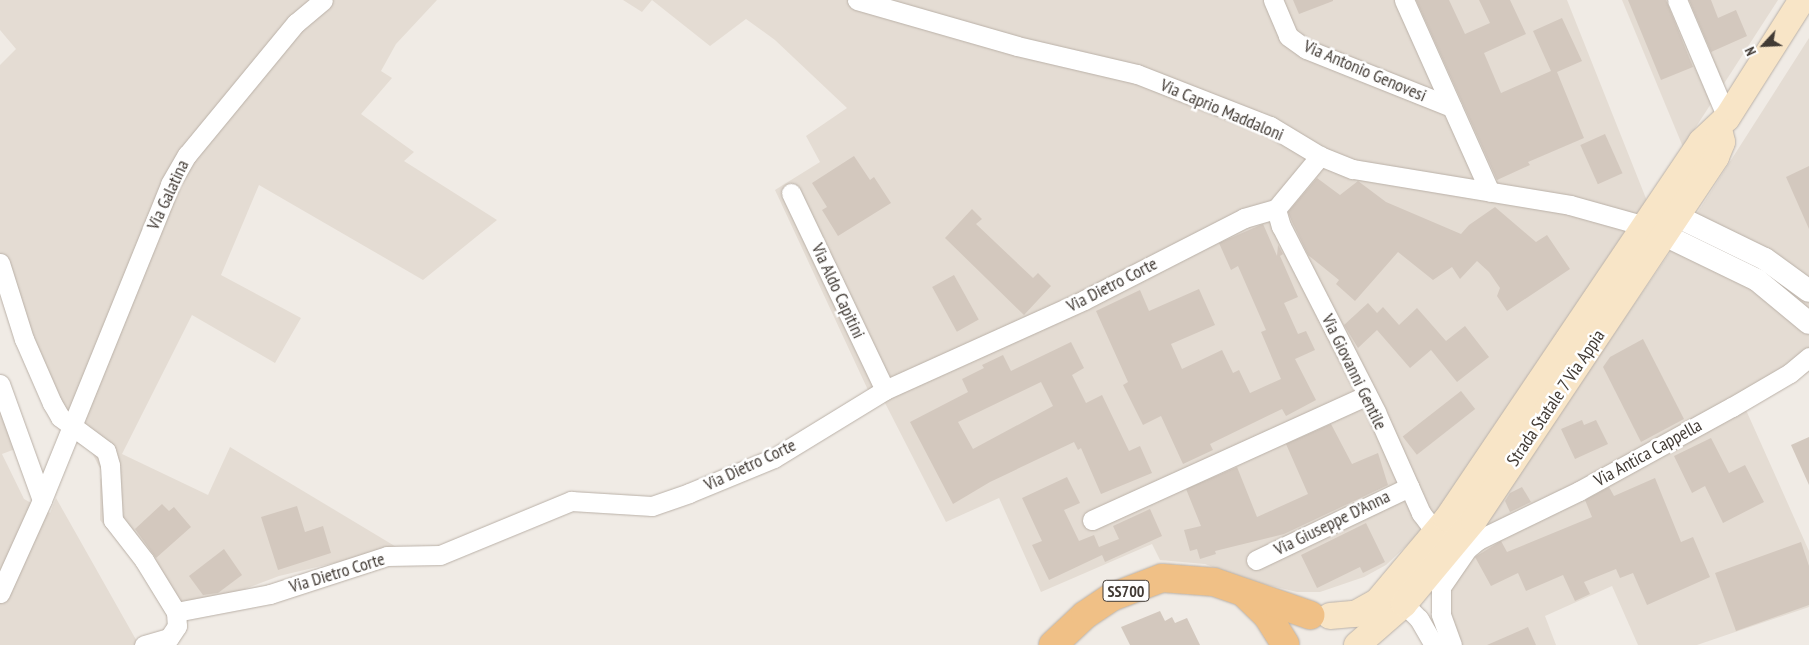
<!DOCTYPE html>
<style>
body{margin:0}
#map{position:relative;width:1809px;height:645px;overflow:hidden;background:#f0ebe5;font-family:"PT Sans Narrow",sans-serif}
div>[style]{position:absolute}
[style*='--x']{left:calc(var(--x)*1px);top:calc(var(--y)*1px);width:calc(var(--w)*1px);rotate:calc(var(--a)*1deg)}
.residential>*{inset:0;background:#e4dcd3}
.building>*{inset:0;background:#d3c8be;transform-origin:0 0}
.roads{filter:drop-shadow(0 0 1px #bab1a8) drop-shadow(0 0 1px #bab1a8)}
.minor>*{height:19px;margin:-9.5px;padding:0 9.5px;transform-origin:9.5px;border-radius:9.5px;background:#fff}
.tertiary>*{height:22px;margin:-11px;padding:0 11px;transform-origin:11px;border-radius:11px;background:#fff}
.secondary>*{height:26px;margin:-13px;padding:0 13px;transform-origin:13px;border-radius:13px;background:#f8e5c7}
.trunk>*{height:28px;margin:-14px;padding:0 14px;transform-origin:14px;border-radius:14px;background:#f0c086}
span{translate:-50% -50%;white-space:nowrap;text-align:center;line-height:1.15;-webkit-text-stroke:5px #fff;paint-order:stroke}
.shield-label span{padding:1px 4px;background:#fff;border:1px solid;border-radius:4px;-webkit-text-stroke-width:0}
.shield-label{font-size:16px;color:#423b35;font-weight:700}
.street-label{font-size:18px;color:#423b35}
.north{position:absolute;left:1739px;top:20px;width:50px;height:50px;-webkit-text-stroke:4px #fff;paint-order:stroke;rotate:245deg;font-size:14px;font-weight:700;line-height:20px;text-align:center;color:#423b35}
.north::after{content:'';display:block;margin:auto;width:18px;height:22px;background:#423b35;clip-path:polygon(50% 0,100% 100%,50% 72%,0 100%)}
</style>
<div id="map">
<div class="residential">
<div style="clip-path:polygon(0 0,437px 0,396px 44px,381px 71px,392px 78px,361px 114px,414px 152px,404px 161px,497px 220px,423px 280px,259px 185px,221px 275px,301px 318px,275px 363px,192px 315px,122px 454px,208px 495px,230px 447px,398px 548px,279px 576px,168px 618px,135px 563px,100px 520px,100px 480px,103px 474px,91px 451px,73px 441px,0 283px,0 65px,16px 49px,0 30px)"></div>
<div style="clip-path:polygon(623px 0,1567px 0,1647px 201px,1439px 515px,1386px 565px,1364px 577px,1320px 592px,1297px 592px,1243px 579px,1205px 564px,1160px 560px,1152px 544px,1041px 592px,999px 498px,946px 522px,883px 399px,874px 403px,775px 190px,820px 162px,806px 136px,847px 108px,775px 40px,746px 19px,710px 46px,652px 0,642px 12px)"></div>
<div style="clip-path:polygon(1622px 0,1778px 0,1683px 147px)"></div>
<div style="clip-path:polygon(1809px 38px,1809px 372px,1746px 410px,1809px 551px,1809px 607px,1697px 645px,1638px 645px,1612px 586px,1545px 616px,1556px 645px,1444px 645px,1438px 579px,1504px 494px,1701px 207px)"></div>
<div style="clip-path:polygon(0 405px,18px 448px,2px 454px,24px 499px,50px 513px,56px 498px,139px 645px,0 645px)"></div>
</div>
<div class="building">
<div style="clip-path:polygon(1293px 0,1333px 0,1333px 1px,1299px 14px)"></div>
<div style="clip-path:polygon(1416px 0,1449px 0,1465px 34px,1490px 23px,1479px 0,1510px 0,1526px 34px,1484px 53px,1501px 93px,1551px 71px,1533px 31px,1562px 18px,1582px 61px,1557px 72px,1584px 138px,1528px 162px,1530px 165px,1497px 180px)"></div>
<div style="clip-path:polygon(1628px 0,1666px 0,1693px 67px,1661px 80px)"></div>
<div style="clip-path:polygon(1689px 0,1711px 0,1718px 18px,1736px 10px,1747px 36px,1711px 52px)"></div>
<div style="left:1605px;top:134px;width:43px;height:27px;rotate:66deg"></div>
<div style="clip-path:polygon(854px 156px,870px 180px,874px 177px,891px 203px,838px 236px,822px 210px,827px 207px,812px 183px)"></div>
<div style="clip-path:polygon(1809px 166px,1809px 229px,1786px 177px)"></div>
<div style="clip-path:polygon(1317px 178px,1340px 195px,1358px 181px,1386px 202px,1461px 234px,1469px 225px,1495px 207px,1536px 242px,1547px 235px,1570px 269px,1507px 311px,1497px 296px,1500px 288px,1489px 272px,1477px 261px,1460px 279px,1452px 267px,1433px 280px,1398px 252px,1355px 301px,1336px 284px,1339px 280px,1308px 255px,1292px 222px,1288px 212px)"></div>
<div style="clip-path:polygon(972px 209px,982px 219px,976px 224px,1033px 278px,1038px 273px,1051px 286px,1024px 315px,945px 238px)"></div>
<div style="clip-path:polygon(1263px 224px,1277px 256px,1278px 245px,1283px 254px,1280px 256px,1298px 297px,1284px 303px,1298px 334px,1306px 331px,1315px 350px,1295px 359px,1316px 400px,1286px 416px,1282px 409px,1210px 444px,1213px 450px,1183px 464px,1161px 416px,1143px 425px,1123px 385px,1128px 382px,1096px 311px,1140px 290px,1149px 311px,1199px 289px,1215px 325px,1171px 344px,1182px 369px,1222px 350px,1233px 373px,1239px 370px,1250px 393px,1281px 379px,1261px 332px,1266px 330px,1238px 266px,1231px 270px,1219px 243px)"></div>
<div style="left:954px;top:275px;width:51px;height:25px;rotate:61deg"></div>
<div style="clip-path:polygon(1368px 303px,1377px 313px,1383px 307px,1399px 325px,1417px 308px,1446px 341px,1465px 326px,1489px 357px,1457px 382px,1431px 350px,1410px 368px,1377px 330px,1358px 348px,1344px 325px)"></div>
<div style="clip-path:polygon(1643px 339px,1684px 419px,1641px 442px,1603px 367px,1610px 357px)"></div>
<div style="clip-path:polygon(evenodd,1071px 342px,1084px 368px,1072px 375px,1086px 403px,1102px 395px,1129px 451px,1140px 446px,1152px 473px,1101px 494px,1081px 448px,1078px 450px,1074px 442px,990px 482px,953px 504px,910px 422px,968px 392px,962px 379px,984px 368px,982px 365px,1003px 355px,1011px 371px,1071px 342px,1041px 382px,1053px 406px,973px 449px,958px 422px,1041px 382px)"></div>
<div style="left:1461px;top:391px;width:23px;height:74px;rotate:52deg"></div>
<div style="clip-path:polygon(1582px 420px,1584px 425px,1596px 420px,1608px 444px,1575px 459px,1561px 429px)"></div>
<div style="clip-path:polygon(1331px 424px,1352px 464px,1378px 453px,1388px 485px,1284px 534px,1215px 551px,1216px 554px,1200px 559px,1197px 549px,1190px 551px,1184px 530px,1201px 526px,1186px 489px,1237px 467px,1257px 517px,1308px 494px,1286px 444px)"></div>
<div style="clip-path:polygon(1809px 437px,1809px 485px,1791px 445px)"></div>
<div style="clip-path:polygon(1711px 438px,1729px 473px,1745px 465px,1764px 502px,1723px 523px,1705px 486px,1692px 493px,1674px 456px)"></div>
<div style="clip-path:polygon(1067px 477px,1080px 503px,1064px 510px,1079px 541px,1094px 535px,1099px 547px,1119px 539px,1113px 526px,1150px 509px,1162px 536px,1105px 562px,1102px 555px,1049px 580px,1032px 545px,1042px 541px,1022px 498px)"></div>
<div style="clip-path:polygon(1655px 478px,1681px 542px,1693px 537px,1710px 577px,1647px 605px,1633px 573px,1620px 578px,1616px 569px,1584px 582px,1590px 594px,1575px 601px,1563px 575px,1526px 591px,1518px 573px,1491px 586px,1475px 557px,1501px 541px,1507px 552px,1592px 517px,1585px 500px,1609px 487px,1614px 496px)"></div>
<div style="clip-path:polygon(1522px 487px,1531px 502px,1510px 512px,1505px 501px,1510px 493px)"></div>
<div style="clip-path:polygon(162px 504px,169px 511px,174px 507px,191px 527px,156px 558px,135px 529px)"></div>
<div style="clip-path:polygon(297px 506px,305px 532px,323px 526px,331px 553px,278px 570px,261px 517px)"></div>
<div style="clip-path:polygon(1366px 523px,1385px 562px,1363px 573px,1360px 567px,1317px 588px,1301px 555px)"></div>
<div style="clip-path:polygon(1801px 542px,1809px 566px,1809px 605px,1736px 631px,1715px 573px)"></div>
<div style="clip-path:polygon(224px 549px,242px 575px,218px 593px,203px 595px,189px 576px)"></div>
<div style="clip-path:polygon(1160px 611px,1165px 621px,1172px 617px,1175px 623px,1187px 618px,1200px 645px,1130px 645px,1121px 627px)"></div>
<div style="clip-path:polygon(1528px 627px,1536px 645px,1487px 645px)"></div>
</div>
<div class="roads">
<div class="minor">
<div style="--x:857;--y:0;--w:166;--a:16"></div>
<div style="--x:1017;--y:46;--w:123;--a:13.1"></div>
<div style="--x:1137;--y:74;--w:143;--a:21.4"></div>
<div style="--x:1270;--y:126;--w:58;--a:31"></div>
<div style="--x:1320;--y:156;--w:35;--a:22"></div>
<div style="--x:1353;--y:169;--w:220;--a:9.4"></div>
<div style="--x:1570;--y:205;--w:78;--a:15.6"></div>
<div style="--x:1273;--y:0;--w:39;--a:67"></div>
<div style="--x:1288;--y:36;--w:22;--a:36"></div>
<div style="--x:1306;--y:49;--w:157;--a:21.7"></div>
<div style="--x:1404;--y:0;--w:210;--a:65.9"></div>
<div style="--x:1677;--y:0;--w:128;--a:67"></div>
<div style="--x:791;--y:193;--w:218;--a:64.5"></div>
<div style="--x:1276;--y:209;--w:18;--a:74"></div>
<div style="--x:1281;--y:226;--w:209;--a:62.9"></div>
<div style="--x:1376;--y:412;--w:111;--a:66"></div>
<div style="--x:1421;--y:513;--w:25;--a:53"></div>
<div style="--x:0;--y:263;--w:80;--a:72.5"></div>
<div style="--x:24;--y:339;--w:70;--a:66.4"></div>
<div style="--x:52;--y:403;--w:16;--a:60"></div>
<div style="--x:60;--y:417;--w:57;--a:36.5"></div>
<div style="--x:106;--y:451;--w:15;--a:74"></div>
<div style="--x:110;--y:465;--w:55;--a:86.9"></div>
<div style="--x:113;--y:520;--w:51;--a:52.2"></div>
<div style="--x:144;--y:560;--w:61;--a:58.4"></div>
<div style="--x:176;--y:612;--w:14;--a:86"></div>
<div style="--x:177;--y:626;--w:14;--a:124"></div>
<div style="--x:169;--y:638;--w:26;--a:164"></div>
<div style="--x:0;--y:384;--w:123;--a:70.1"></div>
<div style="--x:1092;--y:520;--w:302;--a:-24.4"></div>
<div style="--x:1256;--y:560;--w:170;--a:-25.5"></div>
<div style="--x:0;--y:593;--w:102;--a:-65.7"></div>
<div style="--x:42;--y:500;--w:341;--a:-67.9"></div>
<div style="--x:170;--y:184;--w:34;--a:-60"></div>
<div style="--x:187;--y:155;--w:171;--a:-50.5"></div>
<div style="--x:296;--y:23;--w:35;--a:-40"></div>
<div style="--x:1404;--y:604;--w:21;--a:45"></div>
<div style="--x:1419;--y:619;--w:30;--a:60"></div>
<div style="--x:176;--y:612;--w:96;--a:-10.8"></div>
<div style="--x:270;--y:594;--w:123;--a:-18"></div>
<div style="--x:387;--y:556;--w:53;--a:-1.1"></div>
<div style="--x:440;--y:555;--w:142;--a:-22.4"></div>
<div style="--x:571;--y:501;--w:81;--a:3.5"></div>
<div style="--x:652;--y:506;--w:39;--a:-19"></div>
<div style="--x:689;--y:493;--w:92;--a:-22.4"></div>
<div style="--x:774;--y:458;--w:130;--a:-31.5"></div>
<div style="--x:885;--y:390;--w:218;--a:-24.3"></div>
<div style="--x:1084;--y:300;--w:180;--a:-27.1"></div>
<div style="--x:1244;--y:218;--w:33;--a:-16"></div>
<div style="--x:1276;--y:209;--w:69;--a:-50.3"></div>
<div style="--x:1452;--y:645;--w:33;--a:-110"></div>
<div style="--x:1441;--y:614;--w:27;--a:-90"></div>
<div style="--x:1441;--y:587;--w:46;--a:-55.6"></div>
<div style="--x:1467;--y:549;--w:14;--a:-39"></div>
<div style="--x:1478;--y:540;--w:112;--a:-25.9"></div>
<div style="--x:1579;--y:491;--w:175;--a:-28.8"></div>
<div style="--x:1732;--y:407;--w:67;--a:-30.4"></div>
<div style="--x:1790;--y:373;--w:25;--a:-40"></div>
</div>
<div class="tertiary">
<div style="--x:1662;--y:209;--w:114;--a:25.9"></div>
<div style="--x:1765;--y:259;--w:54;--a:36"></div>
<div style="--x:1648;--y:227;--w:121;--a:25.9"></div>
<div style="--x:1757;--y:280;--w:67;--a:39.6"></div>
</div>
<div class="secondary">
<div style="--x:1330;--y:616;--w:25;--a:-5"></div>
<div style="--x:1355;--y:614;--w:25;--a:-29"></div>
<div style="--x:1377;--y:602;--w:109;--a:-49.9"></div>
<div style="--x:1447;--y:519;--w:455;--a:-56"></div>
<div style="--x:1701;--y:142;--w:35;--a:-43"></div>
<div style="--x:1727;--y:118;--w:140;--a:-57.6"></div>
<div style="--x:1357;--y:645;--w:62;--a:-41.1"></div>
<div style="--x:1404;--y:604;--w:109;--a:-50.2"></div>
<div style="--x:1474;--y:520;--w:436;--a:-56.3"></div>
<div style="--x:1716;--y:157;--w:16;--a:-68"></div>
<div style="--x:1722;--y:142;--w:13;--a:-103"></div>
</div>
<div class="trunk">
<div style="--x:1246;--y:595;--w:29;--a:44"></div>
<div style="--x:1267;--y:615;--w:34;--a:58"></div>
<div style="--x:1053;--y:645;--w:44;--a:-43.2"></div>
<div style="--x:1085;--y:615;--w:32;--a:-34"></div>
<div style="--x:1112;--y:597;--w:53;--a:-20.8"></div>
<div style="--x:1162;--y:578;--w:52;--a:4.4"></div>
<div style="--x:1214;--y:582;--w:102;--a:19"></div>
</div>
</div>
<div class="shield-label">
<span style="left:1126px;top:591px">SS700</span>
</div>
<div class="street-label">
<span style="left:1365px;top:71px;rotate:23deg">Via Antonio Genovesi</span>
<span style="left:1222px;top:110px;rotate:23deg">Via Caprio Maddaloni</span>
<span style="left:168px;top:195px;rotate:-65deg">Via Galatina</span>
<span style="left:1112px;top:285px;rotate:-27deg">Via Dietro Corte</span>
<span style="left:838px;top:291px;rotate:65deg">Via Aldo Capitini</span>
<span style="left:1354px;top:372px;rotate:64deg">Via Giovanni Gentile</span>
<span style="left:1556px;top:398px;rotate:-56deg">Strada Statale 7 Via Appia</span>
<span style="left:1648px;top:453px;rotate:-29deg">Via Antica Cappella</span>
<span style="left:750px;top:465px;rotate:-25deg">Via Dietro Corte</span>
<span style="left:1332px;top:523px;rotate:-26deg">Via Giuseppe D'Anna</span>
<span style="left:337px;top:573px;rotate:-17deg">Via Dietro Corte</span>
</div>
<div class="north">N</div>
</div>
